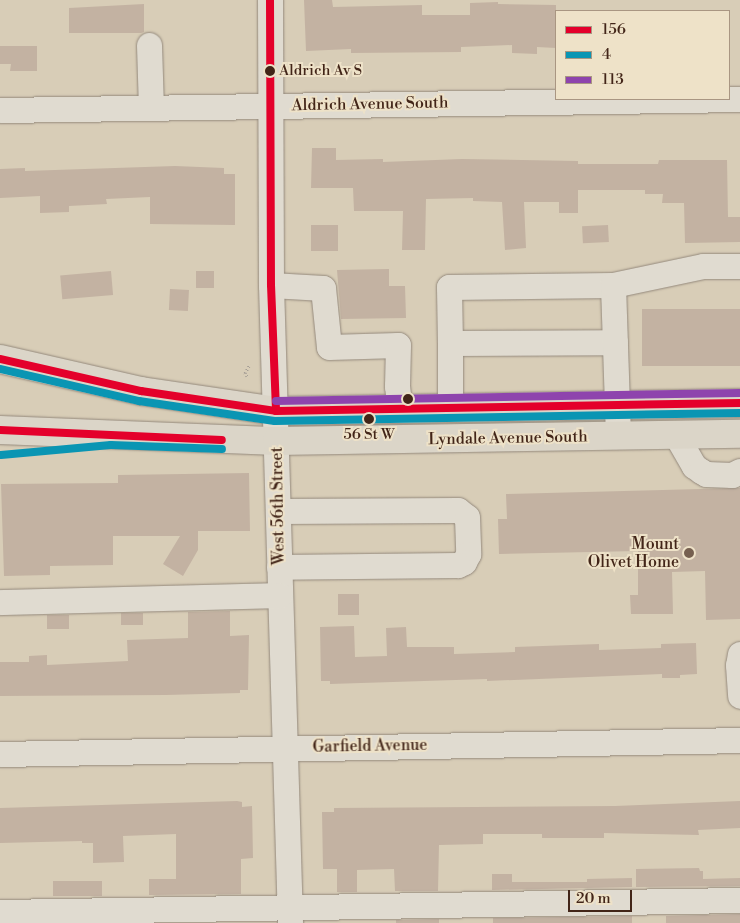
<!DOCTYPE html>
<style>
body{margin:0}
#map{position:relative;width:740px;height:923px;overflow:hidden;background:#d8cdb7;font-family:"Libre Bodoni",serif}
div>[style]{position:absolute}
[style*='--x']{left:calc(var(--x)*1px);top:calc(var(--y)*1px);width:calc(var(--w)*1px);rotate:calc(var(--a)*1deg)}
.building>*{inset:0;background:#c3b2a2;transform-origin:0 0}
.path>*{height:3px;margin-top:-1.5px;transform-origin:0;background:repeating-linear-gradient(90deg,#a59e95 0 1px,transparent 0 3.5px)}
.roads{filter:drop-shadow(0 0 1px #94897c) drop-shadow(0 0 1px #94897c)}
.minor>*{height:25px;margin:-12.5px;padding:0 12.5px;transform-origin:12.5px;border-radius:12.5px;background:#e0dbd0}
.major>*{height:28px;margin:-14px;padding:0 14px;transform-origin:14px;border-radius:14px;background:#dbd5c8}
.bus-1>*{height:8px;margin:-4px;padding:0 4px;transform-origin:4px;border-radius:4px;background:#e4002b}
.bus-2>*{height:8px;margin:-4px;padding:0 4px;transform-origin:4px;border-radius:4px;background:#0a95b3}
.bus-3>*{height:8px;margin:-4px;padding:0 4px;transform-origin:4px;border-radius:4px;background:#8e44ad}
.dots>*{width:14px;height:14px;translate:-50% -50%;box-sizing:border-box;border:2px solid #eee2c8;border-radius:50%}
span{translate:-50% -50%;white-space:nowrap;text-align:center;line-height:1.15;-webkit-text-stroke:4px #eee2c8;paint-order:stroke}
.bus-label{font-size:15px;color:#422518}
.left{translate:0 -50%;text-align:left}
.street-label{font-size:16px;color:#422518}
.poi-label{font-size:16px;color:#422518}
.right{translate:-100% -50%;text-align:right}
.legend{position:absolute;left:555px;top:10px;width:175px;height:90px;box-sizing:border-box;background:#eee2c8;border:1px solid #a99682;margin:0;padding:6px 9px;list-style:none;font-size:15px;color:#422518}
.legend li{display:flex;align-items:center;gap:10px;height:25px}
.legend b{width:25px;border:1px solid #a99682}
.scale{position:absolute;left:568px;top:890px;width:64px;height:22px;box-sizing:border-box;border:2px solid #422518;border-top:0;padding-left:6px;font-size:15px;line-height:18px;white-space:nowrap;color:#422518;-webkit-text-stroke:4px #eee2c8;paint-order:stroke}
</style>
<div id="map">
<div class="building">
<div style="clip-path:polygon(304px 0,332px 0,333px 7px,422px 5px,422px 15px,470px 15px,470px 3px,498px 2px,498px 4px,556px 5px,556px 48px,537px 47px,537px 54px,512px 53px,512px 45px,461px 47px,461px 52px,351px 53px,351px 49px,306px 51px)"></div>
<div style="clip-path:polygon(144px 4px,144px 32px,141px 33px,69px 33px,69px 8px)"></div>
<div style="clip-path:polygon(0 46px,37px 46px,37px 71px,10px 71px,11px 64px,0 64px)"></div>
<div style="clip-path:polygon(312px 148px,336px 148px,336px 160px,383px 159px,383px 162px,462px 159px,578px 161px,578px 164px,658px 164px,659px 160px,727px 160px,728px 217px,740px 217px,740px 242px,685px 243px,684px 203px,662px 203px,663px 194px,645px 194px,645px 190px,578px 190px,578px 213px,559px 213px,559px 202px,524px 202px,526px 248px,505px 250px,502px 202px,473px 201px,473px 198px,426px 199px,425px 250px,402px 250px,403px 211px,354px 211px,353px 188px,311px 188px)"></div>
<div style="clip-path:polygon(175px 166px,224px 168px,224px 174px,235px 174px,235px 225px,150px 224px,150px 197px,106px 199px,107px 204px,69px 206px,69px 212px,40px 213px,40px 196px,0 198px,0 169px,25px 168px,25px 171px)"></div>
<div style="left:311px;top:225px;width:27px;height:26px"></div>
<div style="left:608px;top:225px;width:17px;height:26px;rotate:87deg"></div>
<div style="clip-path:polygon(389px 269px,389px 286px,405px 286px,406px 318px,341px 319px,337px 270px)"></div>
<div style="left:111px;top:271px;width:24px;height:51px;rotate:85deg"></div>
<div style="left:196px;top:271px;width:18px;height:17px"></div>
<div style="left:170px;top:289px;width:19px;height:21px;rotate:3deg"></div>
<div style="left:740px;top:309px;width:57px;height:98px;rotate:90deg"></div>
<div style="clip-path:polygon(249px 473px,250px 531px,198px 531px,198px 550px,183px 576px,163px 564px,180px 536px,113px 536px,113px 565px,50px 566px,50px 575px,4px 576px,1px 484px,118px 483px,118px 475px)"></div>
<div style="clip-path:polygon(740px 488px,740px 619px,706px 620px,705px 571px,672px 572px,673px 614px,631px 614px,630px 595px,638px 595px,638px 551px,499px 554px,498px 519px,507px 519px,506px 494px)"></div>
<div style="left:338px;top:594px;width:21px;height:21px"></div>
<div style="clip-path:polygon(230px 611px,230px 636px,249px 635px,248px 690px,240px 690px,240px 693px,166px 695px,0 696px,0 662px,29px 662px,29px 656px,47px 655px,47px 665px,128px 661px,127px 640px,188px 638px,188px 612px)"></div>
<div style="left:121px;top:613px;width:22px;height:12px"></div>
<div style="left:47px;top:615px;width:22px;height:14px"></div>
<div style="clip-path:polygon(354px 626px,355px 657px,387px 656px,386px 628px,406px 627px,407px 647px,454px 647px,454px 654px,515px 652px,515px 647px,599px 644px,599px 650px,661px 648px,661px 644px,696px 643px,697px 674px,680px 675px,680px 678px,662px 678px,662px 674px,487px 681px,487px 679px,330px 684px,330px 681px,321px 681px,320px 627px)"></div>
<div style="clip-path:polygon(237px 801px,242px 802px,242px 807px,252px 806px,253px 858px,241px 859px,241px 894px,149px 895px,149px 879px,176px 879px,176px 834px,123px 836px,124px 862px,93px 863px,93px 843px,82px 843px,82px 841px,0 843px,0 808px)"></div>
<div style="clip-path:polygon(740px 801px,740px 828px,698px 830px,699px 835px,604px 833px,604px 838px,542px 838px,542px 834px,483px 834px,483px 844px,439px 845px,438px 891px,395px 891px,394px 869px,357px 870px,357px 892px,337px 892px,337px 869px,323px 869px,322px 812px,334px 812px,334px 808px,615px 806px)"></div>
<div style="clip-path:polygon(699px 868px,700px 871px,703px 871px,703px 879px,740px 878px,740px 886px,636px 887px,636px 869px)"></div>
<div style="clip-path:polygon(492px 874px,512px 874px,512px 882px,587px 882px,587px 879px,632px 878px,632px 887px,492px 890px)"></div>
<div style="left:102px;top:881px;width:15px;height:49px;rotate:90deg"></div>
<div style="clip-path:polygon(740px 914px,740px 923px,666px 923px,666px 916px)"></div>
<div style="clip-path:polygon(632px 916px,632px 923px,493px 923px,493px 918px)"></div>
<div style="clip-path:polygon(439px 919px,439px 923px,396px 923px,396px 920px)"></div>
</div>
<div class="path">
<div style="--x:247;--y:376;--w:4;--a:-124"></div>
<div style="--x:245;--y:373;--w:10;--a:-61"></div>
</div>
<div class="roads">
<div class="minor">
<div style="--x:270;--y:0;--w:285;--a:89.8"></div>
<div style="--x:271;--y:285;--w:638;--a:88.29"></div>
<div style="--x:149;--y:45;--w:63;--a:88.2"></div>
<div style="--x:0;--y:110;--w:740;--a:-0.85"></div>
<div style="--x:271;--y:285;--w:52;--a:3.3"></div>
<div style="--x:323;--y:288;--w:59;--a:84.2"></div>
<div style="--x:329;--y:347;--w:69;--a:-1.7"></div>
<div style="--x:398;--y:345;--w:41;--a:91.4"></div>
<div style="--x:397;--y:386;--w:23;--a:83"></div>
<div style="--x:613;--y:285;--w:164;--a:179.3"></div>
<div style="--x:449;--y:287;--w:56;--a:89"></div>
<div style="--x:450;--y:343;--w:165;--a:-0.3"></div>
<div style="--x:450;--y:343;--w:66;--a:90"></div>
<div style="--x:676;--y:435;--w:36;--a:60"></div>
<div style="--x:694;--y:466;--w:9;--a:36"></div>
<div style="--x:701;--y:471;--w:6;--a:31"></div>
<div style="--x:706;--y:474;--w:26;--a:2"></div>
<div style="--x:732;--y:475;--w:9;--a:-27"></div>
<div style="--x:618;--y:436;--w:151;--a:-91.9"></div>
<div style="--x:613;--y:285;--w:92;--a:-11.9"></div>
<div style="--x:703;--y:266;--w:37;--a:0"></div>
<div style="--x:278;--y:511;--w:180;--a:-0.3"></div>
<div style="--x:458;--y:510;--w:11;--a:38"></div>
<div style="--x:467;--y:517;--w:37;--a:88"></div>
<div style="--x:468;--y:554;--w:9;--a:117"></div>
<div style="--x:464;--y:562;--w:7;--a:153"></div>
<div style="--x:458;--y:565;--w:179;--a:179.4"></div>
<div style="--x:0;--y:602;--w:280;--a:-1.4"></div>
<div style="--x:740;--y:654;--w:11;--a:100"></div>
<div style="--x:738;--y:665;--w:31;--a:86"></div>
<div style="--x:0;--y:754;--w:740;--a:-1.08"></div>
<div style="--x:0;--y:912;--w:740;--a:-0.93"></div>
</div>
<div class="major">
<div style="--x:0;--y:359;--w:145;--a:12.8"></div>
<div style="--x:141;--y:391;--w:136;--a:8.4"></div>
<div style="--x:276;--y:411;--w:464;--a:-1"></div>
<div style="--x:0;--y:430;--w:277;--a:2.3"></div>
<div style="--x:277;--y:441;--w:463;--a:-0.9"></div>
</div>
</div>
<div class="bus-1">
<div style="--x:270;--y:0;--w:285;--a:89.8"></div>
<div style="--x:271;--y:285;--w:126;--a:87.7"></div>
<div style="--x:0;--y:359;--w:145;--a:12.8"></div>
<div style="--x:141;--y:391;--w:136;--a:8.4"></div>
<div style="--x:276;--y:411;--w:464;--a:-1"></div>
<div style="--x:0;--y:430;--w:222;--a:2.6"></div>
</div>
<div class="bus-2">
<div style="--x:0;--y:369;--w:143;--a:13"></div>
<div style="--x:139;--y:401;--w:137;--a:8.4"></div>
<div style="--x:275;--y:421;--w:465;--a:-1"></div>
<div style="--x:1;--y:455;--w:110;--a:-5.2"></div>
<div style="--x:111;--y:445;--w:111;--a:2.1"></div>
</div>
<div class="bus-3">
<div style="--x:276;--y:401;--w:464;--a:-1"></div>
</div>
<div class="dots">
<div style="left:270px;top:71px;background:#422518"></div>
<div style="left:408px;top:399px;background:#422518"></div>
<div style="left:369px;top:419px;background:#422518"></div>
<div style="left:689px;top:553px;background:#766050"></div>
</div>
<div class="bus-label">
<span class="left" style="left:279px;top:71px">Aldrich Av S</span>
<span style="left:369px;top:435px">56 St W</span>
</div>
<div class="street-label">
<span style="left:370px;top:104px;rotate:-1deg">Aldrich Avenue South</span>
<span style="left:508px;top:438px;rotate:-1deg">Lyndale Avenue South</span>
<span style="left:278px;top:506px;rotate:-91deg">West 56th Street</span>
<span style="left:370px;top:746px;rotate:-1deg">Garfield Avenue</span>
</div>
<div class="poi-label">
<span class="right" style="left:679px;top:553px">Mount<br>Olivet Home</span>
</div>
<ul class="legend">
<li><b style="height:6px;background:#e4002b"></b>156</li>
<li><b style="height:6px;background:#0a95b3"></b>4</li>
<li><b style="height:6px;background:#8e44ad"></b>113</li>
</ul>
<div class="scale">20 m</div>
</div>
